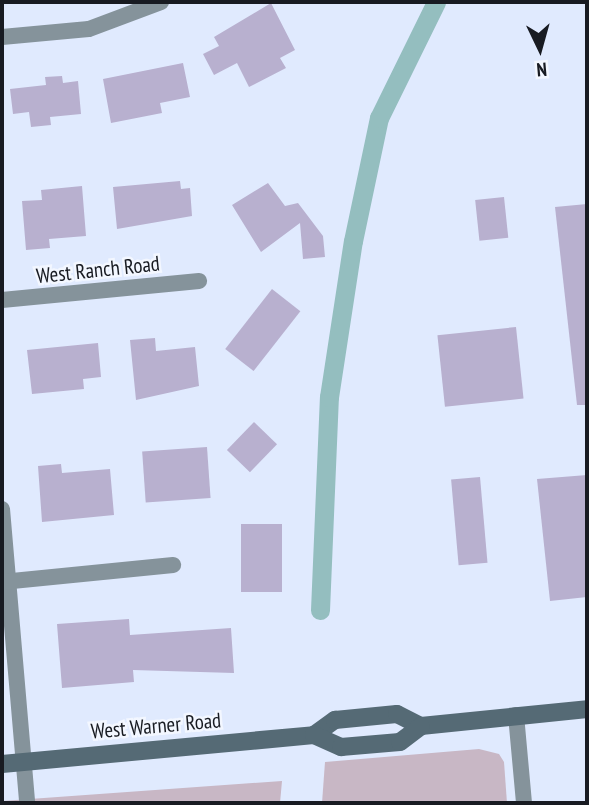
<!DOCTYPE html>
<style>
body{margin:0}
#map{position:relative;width:589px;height:805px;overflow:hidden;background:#e0eafe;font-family:"PT Sans Narrow",sans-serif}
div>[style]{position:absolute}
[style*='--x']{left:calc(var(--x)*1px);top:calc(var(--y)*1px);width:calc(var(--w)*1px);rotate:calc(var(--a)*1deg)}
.green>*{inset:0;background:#c8b7c5}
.canal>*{height:19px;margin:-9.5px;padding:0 9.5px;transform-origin:9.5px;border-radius:9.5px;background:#94bebf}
.building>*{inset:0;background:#b8b0cf;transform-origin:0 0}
.minor>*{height:16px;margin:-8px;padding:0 8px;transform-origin:8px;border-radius:8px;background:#85939b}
.secondary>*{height:18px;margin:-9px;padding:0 9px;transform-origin:9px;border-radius:9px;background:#556a75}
span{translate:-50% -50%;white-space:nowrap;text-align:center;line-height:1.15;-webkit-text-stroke:5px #f3f7ff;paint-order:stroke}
.street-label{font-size:21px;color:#181b22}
.frame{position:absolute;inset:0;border:4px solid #181b22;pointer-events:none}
.north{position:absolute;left:505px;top:14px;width:70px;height:70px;-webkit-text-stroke:5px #f3f7ff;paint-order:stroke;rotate:175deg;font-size:19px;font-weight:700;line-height:28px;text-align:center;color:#181b22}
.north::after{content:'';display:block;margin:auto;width:24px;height:32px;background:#181b22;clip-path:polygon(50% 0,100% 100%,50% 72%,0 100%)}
</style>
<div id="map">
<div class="green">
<div style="clip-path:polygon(479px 749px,499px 754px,504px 762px,507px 803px,322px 803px,325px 762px)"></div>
<div style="clip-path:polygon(282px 781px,280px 803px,2px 803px,2px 801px)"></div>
</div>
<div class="canal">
<div style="--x:320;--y:610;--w:213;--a:-87.6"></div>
<div style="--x:329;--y:397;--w:158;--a:-81.3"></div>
<div style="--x:353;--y:241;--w:126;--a:-78.1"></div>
<div style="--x:379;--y:118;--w:129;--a:-63.8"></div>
</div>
<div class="building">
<div style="clip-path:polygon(271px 3px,295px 50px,280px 58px,286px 68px,249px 87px,237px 63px,214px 75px,203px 54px,219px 46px,214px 37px)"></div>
<div style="clip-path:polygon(183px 63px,190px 97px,160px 103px,162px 113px,111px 123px,103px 79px)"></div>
<div style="clip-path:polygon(62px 76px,63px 83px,78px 81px,81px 114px,50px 117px,51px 125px,31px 127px,29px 112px,13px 114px,10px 89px,46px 85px,45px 77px)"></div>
<div style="clip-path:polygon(180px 181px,181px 189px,190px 188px,192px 216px,117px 229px,113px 187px)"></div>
<div style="clip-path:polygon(268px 183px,285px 206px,298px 203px,323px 236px,325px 257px,303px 259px,300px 223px,261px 252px,232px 205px)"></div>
<div style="clip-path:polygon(82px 186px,86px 236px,49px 239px,50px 248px,26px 250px,22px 201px,42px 200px,41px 190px)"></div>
<div style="left:504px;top:197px;width:41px;height:29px;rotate:84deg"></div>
<div style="clip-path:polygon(587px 204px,587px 405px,577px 405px,555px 207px)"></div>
<div style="left:272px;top:289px;width:36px;height:76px;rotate:38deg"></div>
<div style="left:516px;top:327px;width:72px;height:79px;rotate:84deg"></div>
<div style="clip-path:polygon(155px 338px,156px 351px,195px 347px,199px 386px,136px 400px,130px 340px)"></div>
<div style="clip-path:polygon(98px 343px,101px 377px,83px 379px,84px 389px,32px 394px,27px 350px)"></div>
<div style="left:254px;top:422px;width:32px;height:39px;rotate:44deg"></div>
<div style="left:207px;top:447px;width:51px;height:65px;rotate:86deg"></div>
<div style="clip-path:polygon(61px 464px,62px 473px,110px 469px,114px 515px,42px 522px,38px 466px)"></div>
<div style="clip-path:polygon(587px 475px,587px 597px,550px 601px,537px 479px)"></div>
<div style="left:480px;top:477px;width:86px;height:29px;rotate:85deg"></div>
<div style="left:282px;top:524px;width:68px;height:41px;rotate:90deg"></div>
<div style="clip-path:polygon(129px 619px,130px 635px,231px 628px,234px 673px,133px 670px,134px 682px,62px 688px,57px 624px)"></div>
</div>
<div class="minor">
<div style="--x:2;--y:37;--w:87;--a:-5.3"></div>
<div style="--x:89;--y:29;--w:77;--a:-20.6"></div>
<div style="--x:2;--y:300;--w:198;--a:-5.5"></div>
<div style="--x:2;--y:509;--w:295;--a:85.1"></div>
<div style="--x:2;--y:582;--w:172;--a:-5.7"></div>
<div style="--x:516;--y:715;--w:88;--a:84.8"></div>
</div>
<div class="secondary">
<div style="--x:314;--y:735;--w:26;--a:-36"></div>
<div style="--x:335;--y:720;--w:62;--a:-5.5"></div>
<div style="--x:397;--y:714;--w:27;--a:27"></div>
<div style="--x:421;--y:726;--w:167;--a:-5.8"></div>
<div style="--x:2;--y:764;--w:313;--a:-5.3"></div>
<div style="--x:314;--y:735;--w:30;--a:24"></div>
<div style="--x:341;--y:747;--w:59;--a:-4.8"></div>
<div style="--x:400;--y:742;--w:26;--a:-37"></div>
</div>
<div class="street-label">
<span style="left:98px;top:270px;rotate:-6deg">West Ranch Road</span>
<span style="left:156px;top:726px;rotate:-5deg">West Warner Road</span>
</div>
<div class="frame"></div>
<div class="north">N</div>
</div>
